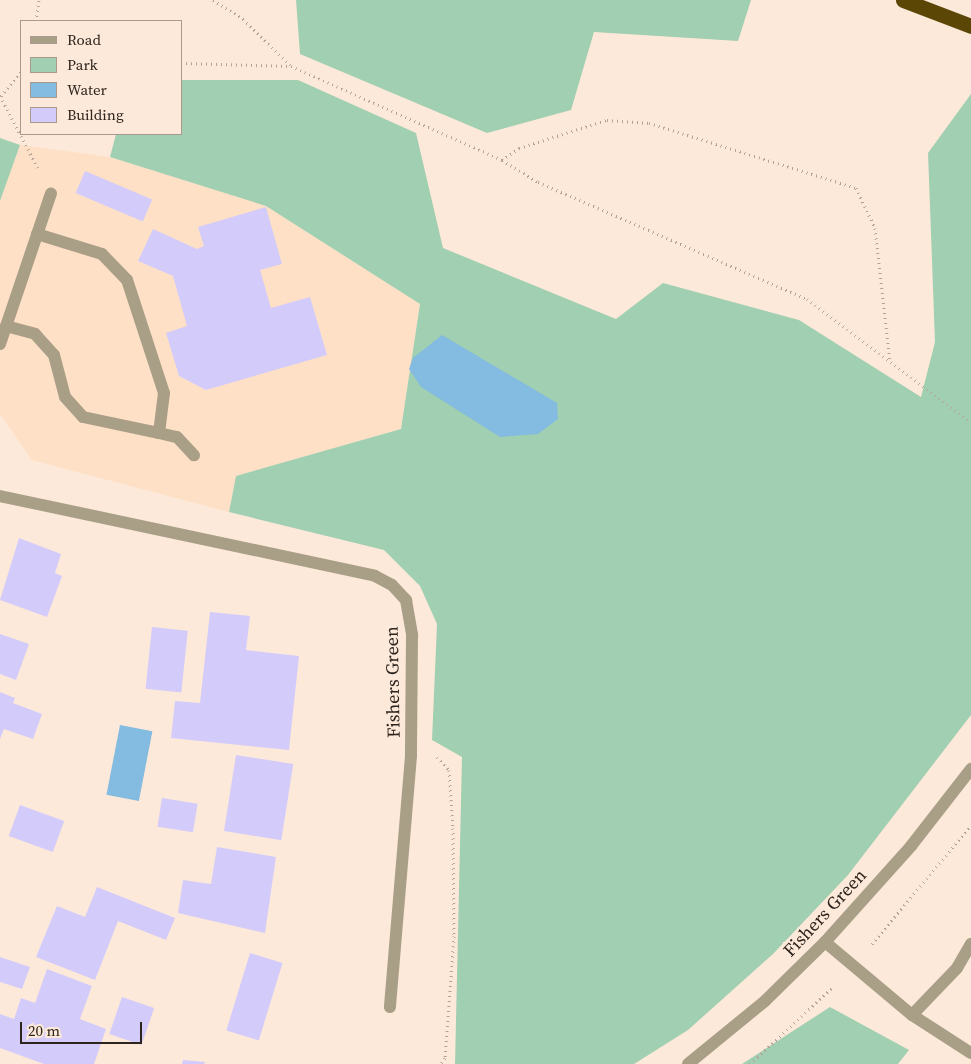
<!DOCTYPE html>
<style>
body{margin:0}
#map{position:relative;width:971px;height:1064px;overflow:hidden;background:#fde9d9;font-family:"Source Serif 4",serif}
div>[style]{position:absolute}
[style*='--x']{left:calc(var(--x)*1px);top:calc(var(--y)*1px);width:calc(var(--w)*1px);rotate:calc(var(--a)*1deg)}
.built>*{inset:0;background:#fee0c6}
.green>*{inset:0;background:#a1cfb1}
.water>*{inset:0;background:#83bbe1;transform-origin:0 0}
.building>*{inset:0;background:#d3ccfa;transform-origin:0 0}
.path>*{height:3px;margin-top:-1.5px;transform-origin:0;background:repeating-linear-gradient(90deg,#b3a396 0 1px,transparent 0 5px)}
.service>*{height:12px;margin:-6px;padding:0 6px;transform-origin:6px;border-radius:6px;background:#a99f87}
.minor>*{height:12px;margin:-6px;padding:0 6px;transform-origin:6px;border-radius:6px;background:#a99f87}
.tertiary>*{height:12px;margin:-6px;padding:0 6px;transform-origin:6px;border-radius:6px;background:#a99f87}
.motorway>*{height:15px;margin:-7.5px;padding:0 7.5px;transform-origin:7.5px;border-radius:7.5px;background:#5c4606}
span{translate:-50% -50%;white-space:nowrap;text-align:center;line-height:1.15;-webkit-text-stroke:4.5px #fde9d9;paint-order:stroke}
.street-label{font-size:18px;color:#2d241d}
.legend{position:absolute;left:20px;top:20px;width:162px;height:115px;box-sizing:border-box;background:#fde9d9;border:1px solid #aa9a8e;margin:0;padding:6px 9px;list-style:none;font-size:15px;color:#2d241d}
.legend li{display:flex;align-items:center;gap:10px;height:25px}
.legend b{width:25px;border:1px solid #aa9a8e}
.scale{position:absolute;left:20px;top:1022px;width:122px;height:22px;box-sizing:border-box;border:2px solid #2d241d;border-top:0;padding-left:6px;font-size:15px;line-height:18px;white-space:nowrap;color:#2d241d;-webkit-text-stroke:4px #fde9d9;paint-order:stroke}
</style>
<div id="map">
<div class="built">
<div style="clip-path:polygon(20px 145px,110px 157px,266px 206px,420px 304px,401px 429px,236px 476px,229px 512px,32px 460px,0 414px,0 201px)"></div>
</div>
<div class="green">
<div style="clip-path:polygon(296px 0,751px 0,738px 41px,594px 32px,571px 110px,487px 133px,300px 54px)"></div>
<div style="clip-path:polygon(181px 80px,298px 80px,416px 133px,443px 248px,616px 319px,663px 283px,799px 320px,921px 397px,935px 342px,928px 153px,971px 94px,971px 715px,848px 875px,773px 954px,688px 1030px,634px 1064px,455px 1064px,462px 757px,432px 740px,437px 624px,420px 586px,384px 550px,229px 512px,236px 476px,401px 429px,420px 304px,266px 206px,110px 157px,116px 134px,181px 134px)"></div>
<div style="clip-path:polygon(0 138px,20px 145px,0 201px)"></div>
<div style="clip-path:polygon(830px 1007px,909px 1050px,898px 1064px,742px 1064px)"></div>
</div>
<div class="water">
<div style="clip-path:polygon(442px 335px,557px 403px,558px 419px,538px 434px,500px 437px,421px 387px,409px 369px,413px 358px)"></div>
<div style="left:120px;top:725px;width:33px;height:71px;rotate:11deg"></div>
</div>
<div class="building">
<div style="left:85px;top:171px;width:73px;height:24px;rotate:23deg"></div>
<div style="clip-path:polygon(266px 207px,282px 264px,260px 270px,271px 308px,310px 297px,327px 355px,206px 390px,179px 376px,166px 333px,187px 326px,173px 276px,138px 261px,153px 229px,197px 249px,204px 246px,198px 227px)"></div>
<div style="clip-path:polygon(19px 538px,61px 554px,55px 573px,62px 576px,47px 617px,0 600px)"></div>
<div style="clip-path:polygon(210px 612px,250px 616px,246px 650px,299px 656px,289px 750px,171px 738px,175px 701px,200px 703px)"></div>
<div style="left:152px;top:627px;width:36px;height:62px;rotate:6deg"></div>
<div style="clip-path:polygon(0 634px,29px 644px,16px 680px,0 674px)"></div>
<div style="clip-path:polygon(0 692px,15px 698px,13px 703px,42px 714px,33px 739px,4px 729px,0 739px)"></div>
<div style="left:236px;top:755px;width:58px;height:77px;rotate:9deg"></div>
<div style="left:162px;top:798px;width:36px;height:29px;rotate:9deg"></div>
<div style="left:20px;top:805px;width:47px;height:33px;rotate:20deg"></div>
<div style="clip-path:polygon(217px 847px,276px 857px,265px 933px,178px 913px,183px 880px,211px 884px)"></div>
<div style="clip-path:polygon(97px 887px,175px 918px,166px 940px,118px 921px,95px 980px,36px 957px,57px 906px,85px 917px)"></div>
<div style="left:250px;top:953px;width:34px;height:81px;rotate:17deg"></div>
<div style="clip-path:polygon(0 957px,30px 967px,22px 989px,0 982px)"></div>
<div style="clip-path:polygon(47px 969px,92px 986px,80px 1019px,106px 1029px,94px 1064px,44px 1064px,0 1048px,0 1014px,14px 1019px,21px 998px,35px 1003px)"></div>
<div style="left:122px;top:997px;width:34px;height:39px;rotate:19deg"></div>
<div style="clip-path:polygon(183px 1060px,205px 1062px,204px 1064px,182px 1064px)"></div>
</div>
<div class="path">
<div style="--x:213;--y:0;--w:36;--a:32"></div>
<div style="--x:243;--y:19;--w:67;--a:44.4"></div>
<div style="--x:291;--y:66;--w:231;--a:24"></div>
<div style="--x:502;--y:160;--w:21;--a:-35"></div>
<div style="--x:519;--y:148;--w:92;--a:-17.7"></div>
<div style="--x:607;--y:120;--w:42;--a:4.1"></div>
<div style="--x:649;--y:123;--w:217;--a:17.4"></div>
<div style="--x:856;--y:188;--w:44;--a:64.6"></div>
<div style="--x:875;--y:228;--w:135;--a:83.6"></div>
<div style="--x:36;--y:21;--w:21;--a:-82"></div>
<div style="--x:181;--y:63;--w:110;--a:1.6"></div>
<div style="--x:0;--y:96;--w:81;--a:62.2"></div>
<div style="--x:1;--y:96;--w:32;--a:-51"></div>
<div style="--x:502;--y:160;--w:42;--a:31.4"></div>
<div style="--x:538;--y:182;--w:293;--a:23.5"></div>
<div style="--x:807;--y:299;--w:205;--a:36.9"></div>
<div style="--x:437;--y:757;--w:18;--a:47"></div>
<div style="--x:449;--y:770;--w:58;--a:86.1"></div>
<div style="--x:453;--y:828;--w:108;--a:89.5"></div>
<div style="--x:454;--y:936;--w:122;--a:94.2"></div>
<div style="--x:445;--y:1058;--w:7;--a:124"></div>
<div style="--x:872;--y:944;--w:155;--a:-50.2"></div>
<div style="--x:750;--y:1064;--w:115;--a:-42.9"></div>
</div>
<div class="service">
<div style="--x:6;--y:326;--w:30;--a:15"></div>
<div style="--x:35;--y:334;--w:28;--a:48"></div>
<div style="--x:54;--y:355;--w:43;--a:75.3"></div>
<div style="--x:65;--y:397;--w:27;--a:48"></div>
<div style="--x:83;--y:417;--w:78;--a:11.9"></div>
<div style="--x:159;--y:433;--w:40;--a:-82.9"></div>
<div style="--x:164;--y:393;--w:119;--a:-108.1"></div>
<div style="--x:127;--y:280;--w:36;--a:-134"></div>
<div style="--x:102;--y:254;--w:68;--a:-162.9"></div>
<div style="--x:0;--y:344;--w:159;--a:-71.3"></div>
<div style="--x:159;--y:433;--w:18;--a:13"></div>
<div style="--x:177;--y:437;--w:25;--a:47"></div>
</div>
<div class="minor">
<div style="--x:0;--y:496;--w:383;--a:12"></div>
<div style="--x:375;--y:576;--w:19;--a:28"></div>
<div style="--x:392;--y:585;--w:21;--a:47"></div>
<div style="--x:406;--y:600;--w:36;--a:80"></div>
<div style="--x:412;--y:635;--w:121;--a:90.5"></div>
<div style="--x:411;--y:756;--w:252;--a:94.8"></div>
<div style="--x:825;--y:942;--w:114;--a:40"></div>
<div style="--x:912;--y:1015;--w:70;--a:32.8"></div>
<div style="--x:912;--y:1015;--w:65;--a:-46.2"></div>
<div style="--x:957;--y:968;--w:28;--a:-60"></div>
</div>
<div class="tertiary">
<div style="--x:688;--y:1064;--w:99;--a:-39.3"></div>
<div style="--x:765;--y:1001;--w:84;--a:-44.5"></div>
<div style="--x:825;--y:942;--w:129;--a:-48.1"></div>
<div style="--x:911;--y:846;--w:98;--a:-52.1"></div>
</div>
<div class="motorway">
<div style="--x:903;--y:0;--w:73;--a:20.9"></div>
</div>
<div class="street-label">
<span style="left:393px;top:682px;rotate:-91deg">Fishers Green</span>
<span style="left:825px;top:913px;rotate:-47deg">Fishers Green</span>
</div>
<ul class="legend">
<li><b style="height:6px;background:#a99f87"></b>Road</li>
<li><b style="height:14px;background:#a1cfb1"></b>Park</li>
<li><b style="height:14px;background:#83bbe1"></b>Water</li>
<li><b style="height:14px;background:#d3ccfa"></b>Building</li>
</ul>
<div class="scale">20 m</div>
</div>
